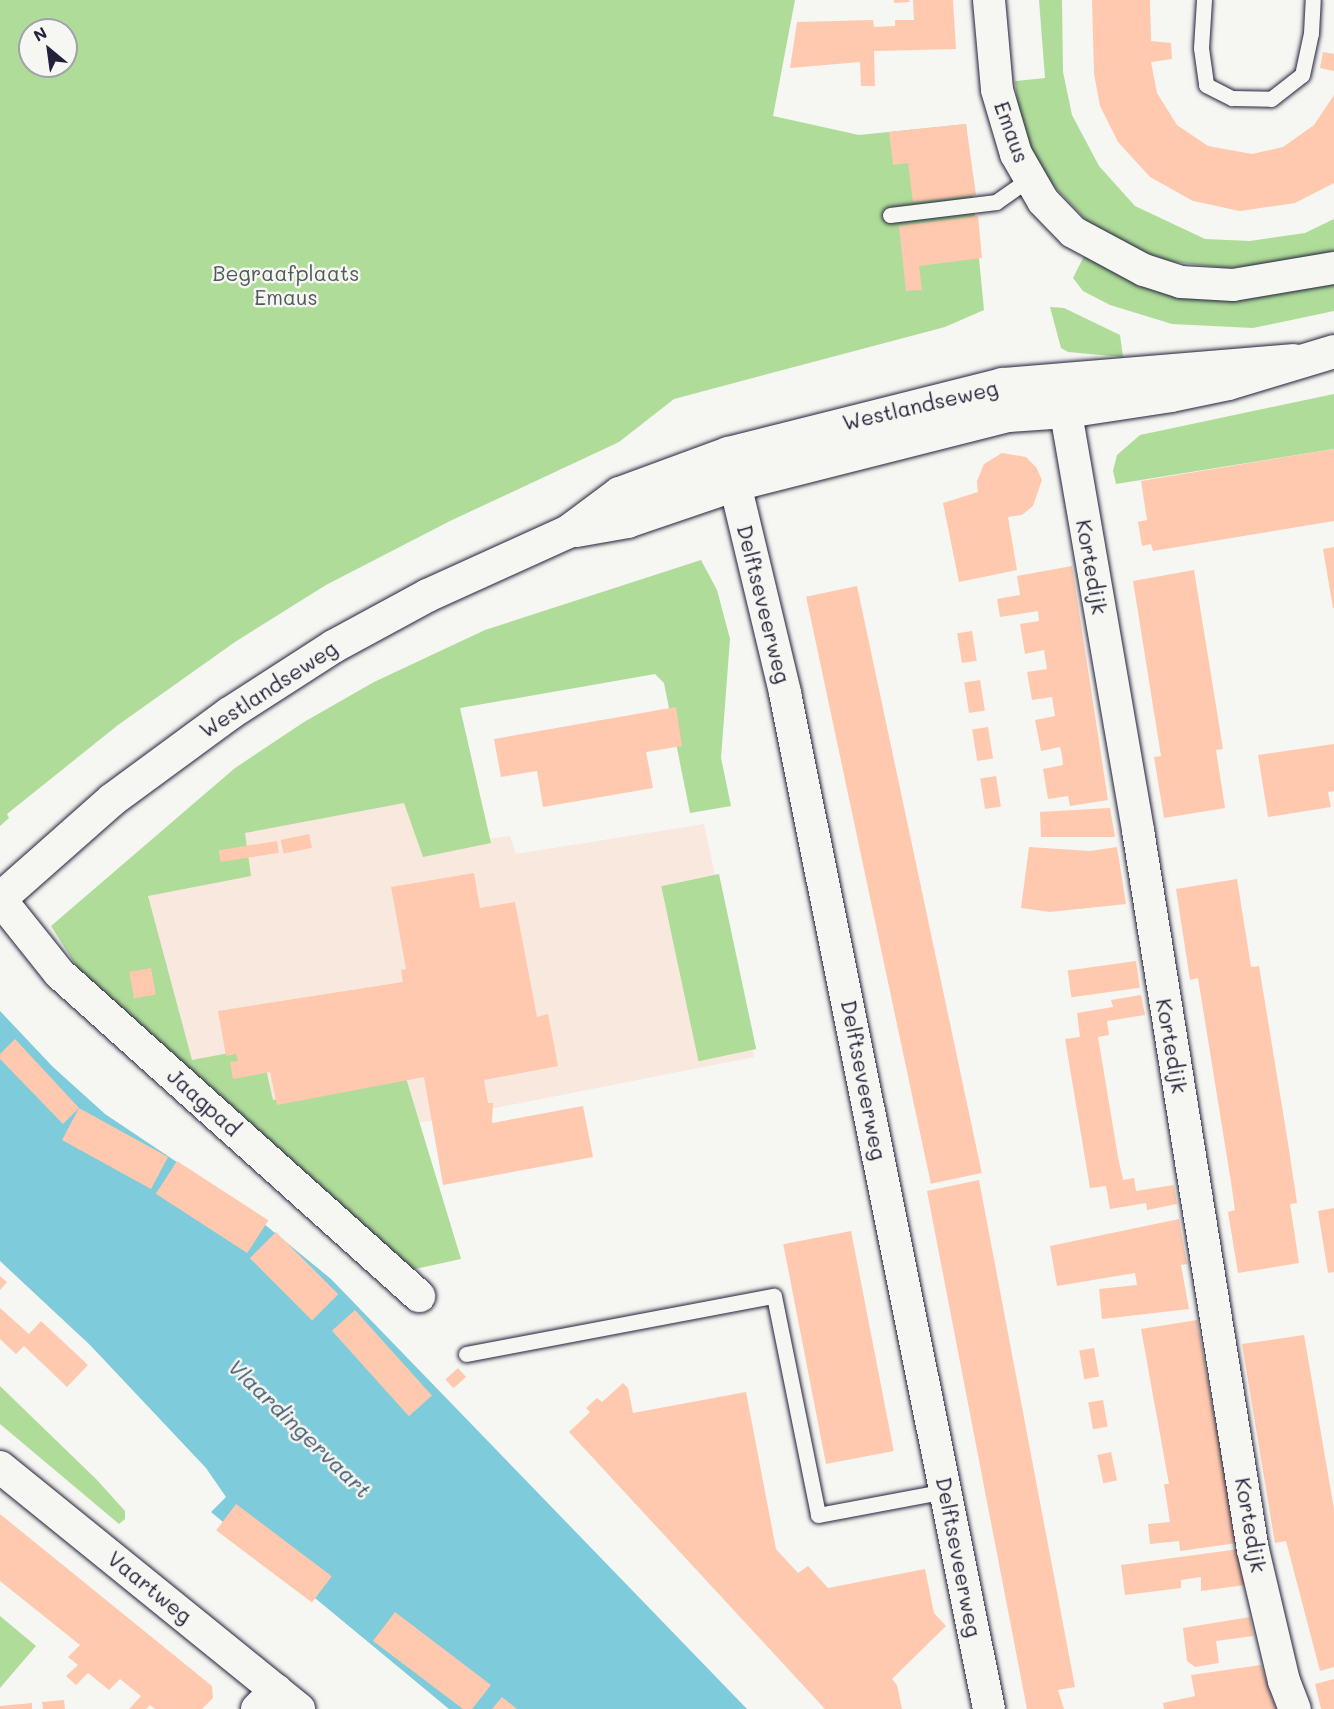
<!DOCTYPE html>
<style>
body{margin:0}
#map{position:relative;width:1334px;height:1709px;overflow:hidden;background:#f6f6f2;font-family:Mali,sans-serif}
div>[style]{position:absolute}
[style*='--x']{left:calc(var(--x)*1px);top:calc(var(--y)*1px);width:calc(var(--w)*1px);rotate:calc(var(--a)*1deg)}
.built>*{inset:0;background:#f8e8de}
.green>*{inset:0;background:#b0dc9a;transform-origin:0 0}
.water>*{inset:0;background:#7dcbdb}
.building>*{inset:0;background:#fec9af;transform-origin:0 0}
.roads{filter:drop-shadow(0 0 2px #22223b) drop-shadow(0 0 2px #22223b)}
.lane>*{height:15px;margin:-7.5px;padding:0 7.5px;transform-origin:7.5px;border-radius:7.5px;background:#f6f6f2}
.street>*{height:32px;margin:-16px;padding:0 16px;transform-origin:16px;border-radius:16px;background:#f6f6f2}
.secondary>*{height:33px;margin:-16.5px;padding:0 16.5px;transform-origin:16.5px;border-radius:16.5px;background:#f6f6f2}
span{translate:-50% -50%;white-space:nowrap;text-align:center;line-height:1.15;-webkit-text-stroke:5px #f6f6f2;paint-order:stroke}
.street-label{font-size:21px;color:#22223b}
.park-label{font-size:21px;color:#4d5a58}
.water-label{font-size:22px;color:#3d556b;font-style:italic}
.north{position:absolute;left:18px;top:18px;width:60px;height:60px;box-sizing:border-box;background:#f6f6f2;border:2px solid #a1a1a9;border-radius:50%;rotate:331deg;font-size:16px;font-weight:700;line-height:24px;text-align:center;color:#22223b}
.north::after{content:'';display:block;margin:auto;width:21px;height:27px;background:#22223b;clip-path:polygon(50% 0,100% 100%,50% 72%,0 100%)}
</style>
<div id="map">
<div class="built">
<div style="clip-path:polygon(409px 796px,425px 848px,510px 836px,516px 854px,704px 824px,754px 1057px,424px 1122px,250px 1120px,144px 1036px,114px 876px,238px 830px)"></div>
</div>
<div class="green">
<div style="clip-path:polygon(evenodd,0 0,795px 0,773px 116px,859px 135px,966px 124px,984px 310px,945px 327px,674px 399px,619px 442px,450px 521px,326px 585px,235px 642px,118px 725px,7px 814px,9px 818px,0 826px,0 0,30px 30px,66px 30px,66px 66px,30px 66px,30px 30px)"></div>
<div style="clip-path:polygon(1039px 0,1062px 0,1063px 72px,1072px 115px,1099px 166px,1135px 206px,1205px 239px,1250px 241px,1305px 233px,1334px 219px,1334px 251px,1273px 265px,1227px 268px,1173px 262px,1134px 250px,1092px 226px,1045px 177px,1026px 140px,1018px 109px,1015px 81px,1045px 78px)"></div>
<div style="clip-path:polygon(1084px 256px,1146px 288px,1189px 297px,1334px 281px,1334px 311px,1253px 328px,1172px 324px,1110px 305px,1083px 291px,1073px 278px)"></div>
<div style="clip-path:polygon(1050px 307px,1064px 308px,1120px 335px,1123px 357px,1068px 352px,1061px 348px)"></div>
<div style="clip-path:polygon(1334px 394px,1334px 449px,1116px 484px,1113px 471px,1117px 455px,1140px 435px)"></div>
<div style="clip-path:polygon(701px 560px,717px 590px,730px 639px,721px 758px,731px 806px,690px 813px,664px 683px,655px 674px,460px 708px,491px 843px,423px 857px,404px 803px,245px 833px,251px 876px,148px 896px,192px 1060px,261px 1047px,273px 1100px,406px 1078px,461px 1259px,415px 1269px,404px 1266px,109px 1018px,51px 926px,235px 768px,304px 722px,374px 682px,485px 630px)"></div>
<div style="left:719px;top:874px;width:179px;height:59px;rotate:78deg"></div>
<div style="clip-path:polygon(0 1386px,97px 1480px,125px 1511px,125px 1519px,119px 1524px,0 1424px)"></div>
<div style="clip-path:polygon(0 1616px,36px 1646px,0 1688px)"></div>
</div>
<div class="water">
<div style="clip-path:polygon(0 1011px,53px 1067px,105px 1114px,241px 1205px,331px 1279px,747px 1709px,449px 1709px,211px 1512px,226px 1497px,206px 1468px,90px 1345px,0 1261px)"></div>
</div>
<div class="building">
<div style="clip-path:polygon(894px 0,909px 0,910px 2px,894px 3px)"></div>
<div style="clip-path:polygon(913px 0,953px 0,956px 49px,874px 51px,875px 86px,861px 86px,860px 62px,790px 68px,797px 22px,873px 20px,874px 27px,895px 26px,895px 20px,914px 20px)"></div>
<div style="clip-path:polygon(1092px 0,1150px 0,1151px 41px,1171px 43px,1172px 59px,1151px 62px,1157px 93px,1177px 125px,1208px 146px,1252px 154px,1283px 147px,1314px 125px,1334px 95px,1334px 183px,1295px 203px,1240px 211px,1193px 201px,1150px 177px,1118px 142px,1100px 106px,1094px 74px)"></div>
<div style="clip-path:polygon(1323px 52px,1334px 54px,1334px 71px,1320px 68px)"></div>
<div style="clip-path:polygon(966px 124px,976px 195px,913px 202px,908px 163px,893px 165px,889px 132px)"></div>
<div style="clip-path:polygon(978px 216px,982px 258px,919px 266px,922px 290px,906px 291px,899px 226px)"></div>
<div style="clip-path:polygon(1334px 449px,1334px 521px,1153px 551px,1151px 544px,1142px 546px,1138px 522px,1147px 520px,1141px 481px)"></div>
<div style="clip-path:polygon(1002px 453px,1026px 457px,1036px 467px,1042px 480px,1033px 506px,1022px 515px,1008px 517px,1017px 570px,959px 582px,943px 503px,978px 492px,977px 481px,984px 464px)"></div>
<div style="clip-path:polygon(1334px 547px,1334px 608px,1333px 608px,1323px 549px)"></div>
<div style="clip-path:polygon(1072px 566px,1108px 800px,1070px 806px,1068px 796px,1048px 799px,1043px 769px,1063px 765px,1062px 756px,1060px 747px,1041px 751px,1035px 720px,1055px 716px,1052px 697px,1032px 700px,1027px 672px,1047px 669px,1044px 650px,1025px 654px,1020px 624px,1039px 621px,1038px 611px,1000px 617px,997px 599px,1020px 595px,1017px 576px)"></div>
<div style="clip-path:polygon(1194px 570px,1223px 749px,1216px 750px,1225px 808px,1164px 818px,1154px 757px,1161px 756px,1133px 581px)"></div>
<div style="left:857px;top:586px;width:600px;height:52px;rotate:78deg"></div>
<div style="left:972px;top:631px;width:30px;height:15px;rotate:81deg"></div>
<div style="left:980px;top:680px;width:31px;height:16px;rotate:81deg"></div>
<div style="clip-path:polygon(676px 707px,682px 746px,646px 752px,653px 788px,543px 807px,537px 771px,501px 777px,494px 739px)"></div>
<div style="left:988px;top:727px;width:32px;height:16px;rotate:81deg"></div>
<div style="clip-path:polygon(1334px 744px,1334px 791px,1328px 792px,1331px 807px,1268px 817px,1258px 755px)"></div>
<div style="left:996px;top:776px;width:31px;height:16px;rotate:81deg"></div>
<div style="clip-path:polygon(1110px 808px,1115px 837px,1041px 837px,1040px 812px)"></div>
<div style="left:309px;top:834px;width:14px;height:29px;rotate:78deg"></div>
<div style="left:277px;top:841px;width:12px;height:59px;rotate:81deg"></div>
<div style="clip-path:polygon(1029px 847px,1090px 851px,1117px 847px,1126px 904px,1050px 912px,1021px 908px)"></div>
<div style="clip-path:polygon(474px 873px,480px 908px,515px 902px,537px 1017px,548px 1014px,558px 1066px,484px 1080px,488px 1103px,493px 1103px,492px 1123px,583px 1106px,593px 1157px,443px 1185px,424px 1077px,277px 1105px,270px 1072px,233px 1079px,230px 1062px,238px 1061px,236px 1054px,226px 1056px,218px 1011px,403px 982px,401px 970px,406px 969px,391px 887px)"></div>
<div style="clip-path:polygon(1237px 879px,1251px 967px,1259px 966px,1288px 1143px,1297px 1203px,1290px 1204px,1299px 1263px,1238px 1273px,1228px 1212px,1235px 1210px,1231px 1182px,1198px 978px,1190px 980px,1176px 889px)"></div>
<div style="left:1136px;top:961px;width:27px;height:69px;rotate:82deg"></div>
<div style="left:151px;top:968px;width:27px;height:22px;rotate:80deg"></div>
<div style="clip-path:polygon(1141px 995px,1145px 1015px,1107px 1021px,1109px 1035px,1098px 1037px,1118px 1157px,1123px 1180px,1134px 1178px,1136px 1191px,1174px 1185px,1177px 1204px,1147px 1210px,1146px 1203px,1110px 1209px,1106px 1186px,1090px 1188px,1065px 1039px,1080px 1037px,1077px 1013px,1113px 1007px,1111px 1000px)"></div>
<div style="clip-path:polygon(15px 1039px,79px 1108px,168px 1157px,151px 1189px,62px 1140px,79px 1108px,63px 1124px,0 1059px,0 1054px)"></div>
<div style="left:177px;top:1161px;width:109px;height:39px;rotate:33deg"></div>
<div style="clip-path:polygon(979px 1180px,1075px 1687px,1058px 1690px,1064px 1709px,1027px 1709px,927px 1191px)"></div>
<div style="clip-path:polygon(1334px 1208px,1334px 1272px,1328px 1273px,1318px 1211px)"></div>
<div style="clip-path:polygon(1179px 1219px,1187px 1264px,1181px 1265px,1189px 1309px,1102px 1319px,1099px 1289px,1137px 1285px,1135px 1273px,1057px 1286px,1050px 1246px)"></div>
<div style="left:851px;top:1231px;width:224px;height:69px;rotate:79deg"></div>
<div style="left:276px;top:1232px;width:88px;height:37px;rotate:45deg"></div>
<div style="clip-path:polygon(0 1276px,7px 1282px,0 1290px)"></div>
<div style="clip-path:polygon(0 1308px,29px 1334px,41px 1321px,88px 1365px,67px 1387px,24px 1346px,16px 1354px,0 1339px)"></div>
<div style="left:355px;top:1310px;width:115px;height:31px;rotate:48deg"></div>
<div style="clip-path:polygon(1197px 1320px,1237px 1543px,1180px 1551px,1179px 1541px,1150px 1544px,1148px 1524px,1170px 1522px,1164px 1484px,1169px 1484px,1141px 1329px)"></div>
<div style="clip-path:polygon(1304px 1335px,1334px 1509px,1334px 1667px,1320px 1671px,1286px 1541px,1275px 1543px,1242px 1344px)"></div>
<div style="left:1094px;top:1348px;width:29px;height:15px;rotate:80deg"></div>
<div style="left:458px;top:1368px;width:12px;height:17px;rotate:48deg"></div>
<div style="clip-path:polygon(623px 1383px,628px 1388px,633px 1413px,746px 1392px,776px 1549px,798px 1573px,808px 1566px,828px 1588px,925px 1569px,934px 1613px,946px 1626px,892px 1679px,897px 1685px,902px 1709px,825px 1709px,569px 1432px,590px 1412px,586px 1408px,597px 1398px,602px 1402px)"></div>
<div style="left:1103px;top:1400px;width:27px;height:15px;rotate:80deg"></div>
<div style="left:1111px;top:1452px;width:29px;height:14px;rotate:78deg"></div>
<div style="left:236px;top:1504px;width:120px;height:33px;rotate:37deg"></div>
<div style="clip-path:polygon(0 1514px,212px 1686px,213px 1698px,202px 1709px,155px 1709px,150px 1705px,146px 1709px,129px 1709px,141px 1696px,120px 1679px,109px 1690px,88px 1673px,76px 1685px,66px 1676px,78px 1665px,68px 1657px,80px 1645px,0 1581px)"></div>
<div style="clip-path:polygon(1239px 1549px,1245px 1585px,1201px 1591px,1201px 1577px,1181px 1580px,1181px 1588px,1125px 1595px,1121px 1565px)"></div>
<div style="clip-path:polygon(395px 1612px,491px 1685px,472px 1709px,463px 1709px,373px 1641px)"></div>
<div style="clip-path:polygon(1250px 1617px,1253px 1636px,1216px 1641px,1219px 1663px,1195px 1667px,1187px 1661px,1183px 1628px)"></div>
<div style="clip-path:polygon(1261px 1665px,1276px 1709px,1164px 1709px,1163px 1703px,1195px 1696px,1191px 1675px)"></div>
<div style="clip-path:polygon(1334px 1679px,1334px 1709px,1321px 1709px,1315px 1684px)"></div>
<div style="clip-path:polygon(502px 1697px,517px 1709px,492px 1709px)"></div>
<div style="clip-path:polygon(64px 1700px,65px 1709px,43px 1709px,42px 1702px)"></div>
<div style="clip-path:polygon(32px 1703px,32px 1709px,0 1709px,0 1706px)"></div>
</div>
<div class="roads">
<div class="lane">
<div style="--x:1204;--y:0;--w:48;--a:93.6"></div>
<div style="--x:1201;--y:48;--w:37;--a:82"></div>
<div style="--x:1206;--y:85;--w:29;--a:27"></div>
<div style="--x:1232;--y:98;--w:39;--a:1"></div>
<div style="--x:1271;--y:99;--w:39;--a:-38"></div>
<div style="--x:1302;--y:75;--w:43;--a:-77.9"></div>
<div style="--x:1311;--y:33;--w:33;--a:-87"></div>
<div style="--x:890;--y:215;--w:107;--a:-7"></div>
<div style="--x:996;--y:202;--w:42;--a:-35.2"></div>
<div style="--x:466;--y:1354;--w:313;--a:-10.7"></div>
<div style="--x:774;--y:1296;--w:223;--a:78.6"></div>
<div style="--x:818;--y:1515;--w:130;--a:-10.6"></div>
</div>
<div class="street">
<div style="--x:989;--y:0;--w:90;--a:84.9"></div>
<div style="--x:997;--y:90;--w:67;--a:73.5"></div>
<div style="--x:1016;--y:154;--w:54;--a:60.1"></div>
<div style="--x:1043;--y:201;--w:43;--a:45.9"></div>
<div style="--x:1073;--y:232;--w:81;--a:28.2"></div>
<div style="--x:1144;--y:270;--w:39;--a:18"></div>
<div style="--x:1181;--y:282;--w:52;--a:3.3"></div>
<div style="--x:1233;--y:285;--w:102;--a:-9.6"></div>
<div style="--x:1061;--y:384;--w:453;--a:80.2"></div>
<div style="--x:1138;--y:830;--w:729;--a:80.93"></div>
<div style="--x:1253;--y:1550;--w:135;--a:76.7"></div>
<div style="--x:1284;--y:1681;--w:30;--a:69"></div>
<div style="--x:729;--y:459;--w:241;--a:76.5"></div>
<div style="--x:785;--y:693;--w:1036;--a:78.65"></div>
<div style="--x:0;--y:899;--w:95;--a:51.4"></div>
<div style="--x:59;--y:973;--w:484;--a:41.9"></div>
<div style="--x:0;--y:1467;--w:385;--a:39"></div>
<div style="--x:257;--y:1709;--w:27;--a:-45"></div>
</div>
<div class="secondary">
<div style="--x:576;--y:530;--w:52;--a:-10"></div>
<div style="--x:627;--y:521;--w:114;--a:-18.9"></div>
<div style="--x:735;--y:484;--w:282;--a:-14.2"></div>
<div style="--x:1008;--y:415;--w:58;--a:-3.9"></div>
<div style="--x:1066;--y:411;--w:105;--a:-8.7"></div>
<div style="--x:1170;--y:395;--w:59;--a:-11.7"></div>
<div style="--x:1228;--y:383;--w:111;--a:-16.8"></div>
<div style="--x:0;--y:898;--w:149;--a:-41.5"></div>
<div style="--x:112;--y:799;--w:145;--a:-36.3"></div>
<div style="--x:229;--y:713;--w:124;--a:-32.8"></div>
<div style="--x:333;--y:646;--w:107;--a:-28.5"></div>
<div style="--x:427;--y:595;--w:155;--a:-24.4"></div>
<div style="--x:568;--y:531;--w:64;--a:-36.7"></div>
<div style="--x:619;--y:493;--w:116;--a:-20.2"></div>
<div style="--x:728;--y:453;--w:283;--a:-14.1"></div>
<div style="--x:1002;--y:384;--w:292;--a:-4.7"></div>
</div>
</div>
<div class="street-label">
<span style="left:1012px;top:132px;rotate:70deg">Emaus</span>
<span style="left:920px;top:405px;rotate:-13deg">Westlandseweg</span>
<span style="left:1092px;top:567px;rotate:80deg">Kortedijk</span>
<span style="left:764px;top:604px;rotate:76deg">Delftseveerweg</span>
<span style="left:268px;top:689px;rotate:-33deg">Westlandseweg</span>
<span style="left:1172px;top:1046px;rotate:80deg">Kortedijk</span>
<span style="left:864px;top:1080px;rotate:79deg">Delftseveerweg</span>
<span style="left:204px;top:1102px;rotate:42deg">Jaagpad</span>
<span style="left:1251px;top:1525px;rotate:80deg">Kortedijk</span>
<span style="left:959px;top:1557px;rotate:79deg">Delftseveerweg</span>
<span style="left:150px;top:1587px;rotate:39deg">Vaartweg</span>
</div>
<div class="park-label">
<span style="left:286px;top:285px">Begraafplaats<br>Emaus</span>
</div>
<div class="water-label">
<span style="left:300px;top:1428px;rotate:44deg">Vlaardingervaart</span>
</div>
<div class="north">N</div>
</div>
